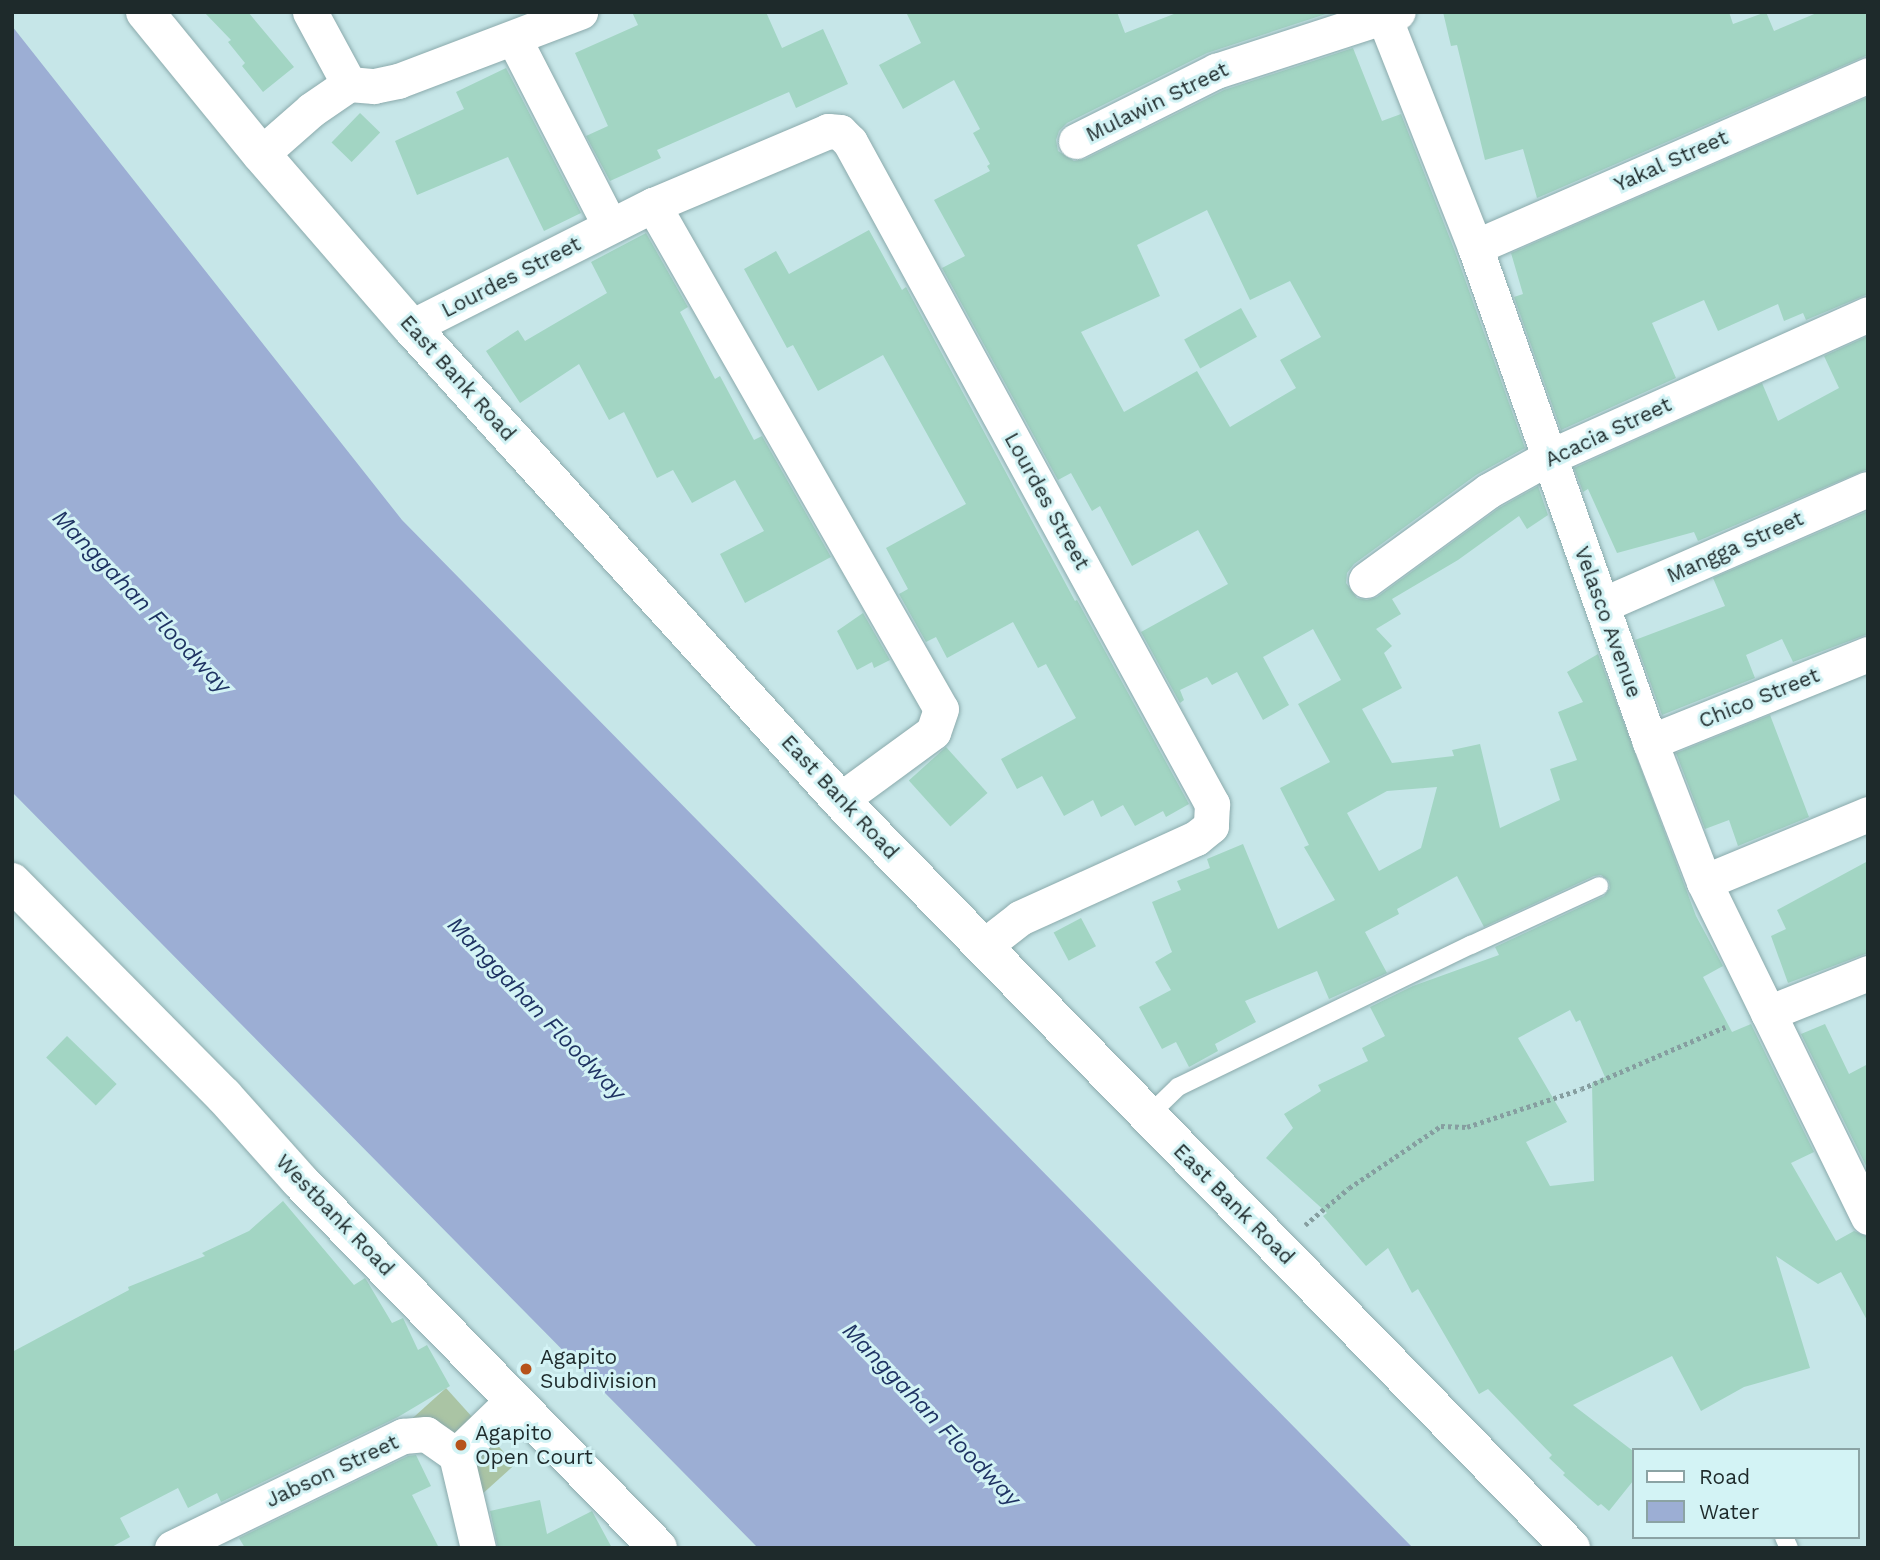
<!DOCTYPE html>
<style>
body{margin:0}
#map{position:relative;width:1880px;height:1560px;overflow:hidden;background:#c6e6e8;font-family:"Work Sans",sans-serif}
div>[style]{position:absolute}
[style*='--x']{left:calc(var(--x)*1px);top:calc(var(--y)*1px);width:calc(var(--w)*1px);rotate:calc(var(--a)*1deg)}
.green>*{inset:0;background:#aac4a4;transform-origin:0 0}
.water>*{inset:0;background:#9caed4}
.building>*{inset:0;background:#a2d5c3;transform-origin:0 0}
.path>*{height:4.5px;margin-top:-2.25px;transform-origin:0;background:repeating-linear-gradient(90deg,#869ea0 0 3.5px,transparent 0 7px)}
.roads{filter:drop-shadow(0 0 2px #8baaac) drop-shadow(0 0 2px #8baaac)}
.lane>*{height:18px;margin:-9px;padding:0 9px;transform-origin:9px;border-radius:9px;background:#fff}
.street>*{height:35px;margin:-17.5px;padding:0 17.5px;transform-origin:17.5px;border-radius:17.5px;background:#fff}
.secondary>*{height:38px;margin:-19px;padding:0 19px;transform-origin:19px;border-radius:19px;background:#fff}
.dots>*{width:19px;height:19px;translate:-50% -50%;box-sizing:border-box;border:4px solid #d3f3f5;border-radius:50%}
span{translate:-50% -50%;white-space:nowrap;text-align:center;line-height:1.15;-webkit-text-stroke:6px #d3f3f5;paint-order:stroke}
.street-label{font-size:21px;color:#1e2a2b}
.poi-label{font-size:21px;color:#1e2a2b}
.left{translate:0 -50%;text-align:left}
.water-label{font-size:23px;color:#1f3363;font-style:italic}
.frame{position:absolute;inset:0;border:14px solid #1e2a2b;pointer-events:none}
.legend{position:absolute;left:1632px;top:1448px;width:228px;height:91px;box-sizing:border-box;background:#d3f3f5;border:2px solid #8ba3a4;margin:0;padding:9px 12px;list-style:none;font-size:21px;color:#1e2a2b}
.legend li{display:flex;align-items:center;gap:14px;height:35px}
.legend b{width:35px;border:2px solid #8ba3a4}
</style>
<div id="map">
<div class="green">
<div style="left:446px;top:1388px;width:103px;height:54px;rotate:48deg"></div>
</div>
<div class="water">
<div style="clip-path:polygon(12px 26px,402px 520px,1413px 1548px,758px 1548px,12px 792px)"></div>
</div>
<div class="building">
<div style="clip-path:polygon(204px 12px,248px 12px,294px 67px,263px 92px,242px 66px,245px 63px,228px 42px,231px 40px)"></div>
<div style="clip-path:polygon(632px 12px,766px 12px,782px 48px,823px 29px,848px 84px,796px 108px,789px 92px,657px 150px,661px 158px,610px 181px,586px 136px,608px 126px,575px 53px,638px 25px)"></div>
<div style="clip-path:polygon(evenodd,906px 12px,1117px 12px,1125px 33px,1179px 12px,1332px 12px,1207px 53px,1067px 123px,1059px 131px,1056px 140px,1058px 151px,1074px 161px,1085px 159px,1224px 90px,1353px 48px,1382px 121px,1401px 114px,1456px 254px,1525px 448px,1476px 475px,1354px 564px,1347px 573px,1346px 583px,1357px 598px,1367px 600px,1377px 597px,1499px 508px,1538px 486px,1548px 515px,1527px 529px,1519px 516px,1458px 560px,1392px 599px,1401px 614px,1376px 629px,1392px 646px,1384px 653px,1402px 688px,1362px 709px,1392px 763px,1454px 756px,1452px 750px,1480px 744px,1500px 828px,1560px 800px,1550px 769px,1577px 760px,1558px 712px,1583px 702px,1567px 672px,1598px 654px,1696px 916px,1723px 966px,1703px 977px,1732px 1032px,1751px 1024px,1814px 1152px,1791px 1163px,1836px 1241px,1854px 1231px,1868px 1237px,1868px 1322px,1841px 1272px,1818px 1284px,1776px 1256px,1810px 1368px,1744px 1387px,1701px 1411px,1672px 1356px,1573px 1405px,1633px 1451px,1633px 1481px,1609px 1511px,1601px 1504px,1598px 1506px,1563px 1475px,1565px 1473px,1549px 1458px,1552px 1455px,1488px 1389px,1479px 1394px,1418px 1289px,1412px 1293px,1388px 1248px,1366px 1266px,1323px 1216px,1327px 1213px,1266px 1158px,1293px 1128px,1284px 1114px,1321px 1091px,1318px 1085px,1368px 1061px,1362px 1048px,1385px 1036px,1370px 1007px,1413px 986px,1499px 955px,1495px 947px,1604px 896px,1610px 888px,1609px 881px,1601px 875px,1594px 876px,1484px 927px,1457px 876px,1397px 909px,1399px 914px,1365px 932px,1387px 973px,1329px 999px,1317px 971px,1245px 1001px,1256px 1022px,1215px 1044px,1218px 1051px,1189px 1067px,1176px 1042px,1162px 1049px,1139px 1007px,1171px 990px,1155px 962px,1172px 952px,1152px 902px,1181px 890px,1177px 881px,1210px 868px,1207px 859px,1243px 844px,1278px 929px,1335px 900px,1304px 847px,1309px 845px,1280px 788px,1330px 762px,1298px 704px,1341px 680px,1313px 629px,1263px 657px,1289px 705px,1263px 720px,1237px 672px,1212px 685px,1207px 677px,1180px 690px,1184px 700px,1180px 703px,1141px 632px,1228px 584px,1198px 530px,1132px 566px,1100px 506px,1092px 511px,1071px 473px,1058px 480px,942px 268px,965px 256px,934px 200px,990px 171px,987px 166px,990px 164px,973px 133px,980px 129px,954px 80px,903px 109px,879px 65px,921px 43px,906px 12px,1207px 210px,1250px 300px,1290px 281px,1321px 337px,1280px 360px,1296px 388px,1230px 427px,1197px 371px,1124px 412px,1081px 332px,1160px 296px,1137px 245px,1207px 210px,906px 12px,1437px 787px,1421px 848px,1379px 871px,1347px 813px,1387px 791px,1437px 787px,906px 12px,1570px 1010px,1576px 1022px,1580px 1020px,1605px 1077px,1592px 1083px,1594px 1181px,1550px 1186px,1526px 1142px,1567px 1122px,1518px 1038px,1570px 1010px)"></div>
<div style="clip-path:polygon(1443px 12px,1729px 12px,1733px 24px,1766px 12px,1774px 31px,1819px 12px,1868px 12px,1868px 55px,1537px 198px,1523px 149px,1485px 160px,1457px 45px,1451px 46px)"></div>
<div style="clip-path:polygon(506px 68px,581px 213px,544px 231px,508px 157px,417px 195px,395px 141px,464px 109px,456px 92px)"></div>
<div style="clip-path:polygon(1868px 97px,1868px 294px,1806px 320px,1803px 313px,1784px 321px,1778px 304px,1718px 331px,1704px 300px,1652px 323px,1676px 378px,1561px 430px,1514px 297px,1523px 294px,1511px 253px)"></div>
<div style="left:360px;top:113px;width:28px;height:41px;rotate:44deg"></div>
<div style="clip-path:polygon(869px 230px,902px 290px,906px 287px,1075px 601px,1077px 600px,1189px 804px,1166px 817px,1163px 811px,1135px 826px,1123px 805px,1101px 817px,1093px 800px,1064px 816px,1042px 776px,1017px 789px,1001px 759px,1076px 718px,1046px 664px,1038px 668px,1013px 622px,947px 658px,936px 637px,926px 642px,899px 594px,908px 589px,886px 548px,966px 504px,883px 355px,818px 391px,793px 345px,787px 348px,744px 269px,776px 251px,789px 274px)"></div>
<div style="clip-path:polygon(646px 233px,688px 307px,680px 312px,715px 379px,720px 376px,754px 440px,762px 436px,831px 557px,745px 603px,720px 554px,764px 531px,735px 480px,692px 503px,673px 470px,657px 478px,624px 412px,609px 420px,579px 364px,520px 403px,486px 351px,518px 330px,525px 341px,607px 293px,591px 262px)"></div>
<div style="left:1241px;top:308px;width:33px;height:65px;rotate:61deg"></div>
<div style="clip-path:polygon(1868px 336px,1868px 469px,1698px 541px,1694px 532px,1617px 553px,1588px 489px,1583px 492px,1574px 468px,1762px 383px,1778px 421px,1839px 388px,1824px 356px)"></div>
<div style="clip-path:polygon(1868px 511px,1868px 634px,1793px 662px,1782px 639px,1746px 655px,1755px 678px,1662px 715px,1635px 640px,1725px 606px,1713px 578px)"></div>
<div style="clip-path:polygon(863px 613px,890px 660px,874px 668px,872px 662px,857px 670px,837px 631px)"></div>
<div style="clip-path:polygon(1770px 715px,1809px 817px,1738px 846px,1729px 820px,1705px 829px,1676px 753px)"></div>
<div style="left:946px;top:747px;width:62px;height:50px;rotate:48deg"></div>
<div style="clip-path:polygon(1868px 861px,1868px 953px,1788px 983px,1771px 936px,1786px 929px,1777px 910px)"></div>
<div style="left:1081px;top:918px;width:32px;height:31px;rotate:62deg"></div>
<div style="clip-path:polygon(1825px 1024px,1849px 1074px,1868px 1064px,1868px 1170px,1801px 1034px)"></div>
<div style="left:67px;top:1036px;width:69px;height:30px;rotate:44deg"></div>
<div style="clip-path:polygon(283px 1201px,354px 1285px,365px 1278px,367px 1281px,392px 1323px,403px 1318px,418px 1350px,427px 1345px,450px 1386px,398px 1417px,221px 1502px,217px 1493px,188px 1508px,178px 1488px,120px 1518px,130px 1537px,110px 1548px,12px 1548px,12px 1352px,129px 1290px,128px 1287px,205px 1256px,202px 1253px,249px 1231px)"></div>
<div style="clip-path:polygon(416px 1455px,431px 1486px,412px 1495px,439px 1548px,245px 1548px,239px 1538px,408px 1456px)"></div>
<div style="clip-path:polygon(540px 1500px,547px 1534px,592px 1511px,612px 1548px,498px 1548px,490px 1511px)"></div>
</div>
<div class="path">
<div style="--x:1305;--y:1225;--w:57;--a:-40.1"></div>
<div style="--x:1349;--y:1188;--w:111;--a:-34"></div>
<div style="--x:1441;--y:1126;--w:26;--a:2"></div>
<div style="--x:1467;--y:1127;--w:120;--a:-18.4"></div>
<div style="--x:1581;--y:1089;--w:157;--a:-23.3"></div>
</div>
<div class="roads">
<div class="lane">
<div style="--x:1148;--y:1116;--w:42;--a:-44"></div>
<div style="--x:1178;--y:1087;--w:326;--a:-25.9"></div>
<div style="--x:1471;--y:945;--w:141;--a:-24.7"></div>
<div style="--x:1784;--y:1537;--w:12;--a:66"></div>
</div>
<div class="street">
<div style="--x:310;--y:12;--w:82;--a:61.6"></div>
<div style="--x:1382;--y:12;--w:253;--a:68.4"></div>
<div style="--x:1475;--y:247;--w:525;--a:70.53"></div>
<div style="--x:1650;--y:742;--w:150;--a:68.9"></div>
<div style="--x:1704;--y:882;--w:373;--a:63.9"></div>
<div style="--x:514;--y:39;--w:210;--a:62.8"></div>
<div style="--x:349;--y:84;--w:25;--a:5"></div>
<div style="--x:374;--y:86;--w:25;--a:-12"></div>
<div style="--x:398;--y:81;--w:195;--a:-20.8"></div>
<div style="--x:1076;--y:141;--w:157;--a:-26.6"></div>
<div style="--x:1216;--y:71;--w:191;--a:-18"></div>
<div style="--x:261;--y:154;--w:67;--a:-41.3"></div>
<div style="--x:311;--y:110;--w:46;--a:-34.4"></div>
<div style="--x:653;--y:205;--w:580;--a:60.26"></div>
<div style="--x:941;--y:709;--w:24;--a:109"></div>
<div style="--x:933;--y:732;--w:115;--a:143.8"></div>
<div style="--x:1475;--y:247;--w:429;--a:-23.6"></div>
<div style="--x:411;--y:327;--w:271;--a:-26.8"></div>
<div style="--x:653;--y:205;--w:190;--a:-22.9"></div>
<div style="--x:828;--y:131;--w:12;--a:5"></div>
<div style="--x:840;--y:132;--w:14;--a:45"></div>
<div style="--x:850;--y:142;--w:755;--a:61.33"></div>
<div style="--x:1212;--y:804;--w:22;--a:93"></div>
<div style="--x:1211;--y:826;--w:19;--a:141"></div>
<div style="--x:1196;--y:838;--w:193;--a:155.6"></div>
<div style="--x:1020;--y:918;--w:46;--a:142.1"></div>
<div style="--x:1366;--y:580;--w:151;--a:-36.1"></div>
<div style="--x:1488;--y:491;--w:70;--a:-29.1"></div>
<div style="--x:1549;--y:457;--w:350;--a:-24.1"></div>
<div style="--x:1602;--y:605;--w:290;--a:-23.6"></div>
<div style="--x:1650;--y:742;--w:235;--a:-22"></div>
<div style="--x:1704;--y:882;--w:178;--a:-22.5"></div>
<div style="--x:1768;--y:1013;--w:108;--a:-21.8"></div>
<div style="--x:456;--y:1455;--w:96;--a:76.7"></div>
<div style="--x:456;--y:1455;--w:81;--a:-44"></div>
<div style="--x:172;--y:1548;--w:257;--a:-25.9"></div>
<div style="--x:403;--y:1436;--w:23;--a:-5"></div>
<div style="--x:426;--y:1434;--w:37;--a:35"></div>
</div>
<div class="secondary">
<div style="--x:145;--y:12;--w:183;--a:50.8"></div>
<div style="--x:261;--y:154;--w:229;--a:49.1"></div>
<div style="--x:411;--y:327;--w:639;--a:47.79"></div>
<div style="--x:840;--y:800;--w:1046;--a:45.66"></div>
<div style="--x:12;--y:882;--w:301;--a:45.3"></div>
<div style="--x:224;--y:1096;--w:113;--a:48.2"></div>
<div style="--x:299;--y:1180;--w:514;--a:45.71"></div>
</div>
</div>
<div class="dots">
<div style="left:526px;top:1369px;background:#b6531b"></div>
<div style="left:461px;top:1445px;background:#b6531b"></div>
</div>
<div class="street-label">
<span style="left:1157px;top:102px;rotate:-26deg">Mulawin Street</span>
<span style="left:1671px;top:161px;rotate:-24deg">Yakal Street</span>
<span style="left:511px;top:277px;rotate:-27deg">Lourdes Street</span>
<span style="left:458px;top:378px;rotate:48deg">East Bank Road</span>
<span style="left:1608px;top:432px;rotate:-25deg">Acacia Street</span>
<span style="left:1047px;top:501px;rotate:61deg">Lourdes Street</span>
<span style="left:1735px;top:547px;rotate:-24deg">Mangga Street</span>
<span style="left:1608px;top:622px;rotate:70deg">Velasco Avenue</span>
<span style="left:1759px;top:698px;rotate:-22deg">Chico Street</span>
<span style="left:840px;top:797px;rotate:47deg">East Bank Road</span>
<span style="left:1234px;top:1204px;rotate:45deg">East Bank Road</span>
<span style="left:335px;top:1215px;rotate:46deg">Westbank Road</span>
<span style="left:332px;top:1471px;rotate:-25deg">Jabson Street</span>
</div>
<div class="poi-label">
<span class="left" style="left:540px;top:1369px">Agapito<br>Subdivision</span>
<span class="left" style="left:475px;top:1445px">Agapito<br>Open Court</span>
</div>
<div class="water-label">
<span style="left:141px;top:602px;rotate:46deg">Manggahan Floodway</span>
<span style="left:536px;top:1009px;rotate:46deg">Manggahan Floodway</span>
<span style="left:931px;top:1415px;rotate:46deg">Manggahan Floodway</span>
</div>
<div class="frame"></div>
<ul class="legend">
<li><b style="height:9px;background:#fff"></b>Road</li>
<li><b style="height:19px;background:#9caed4"></b>Water</li>
</ul>
</div>
